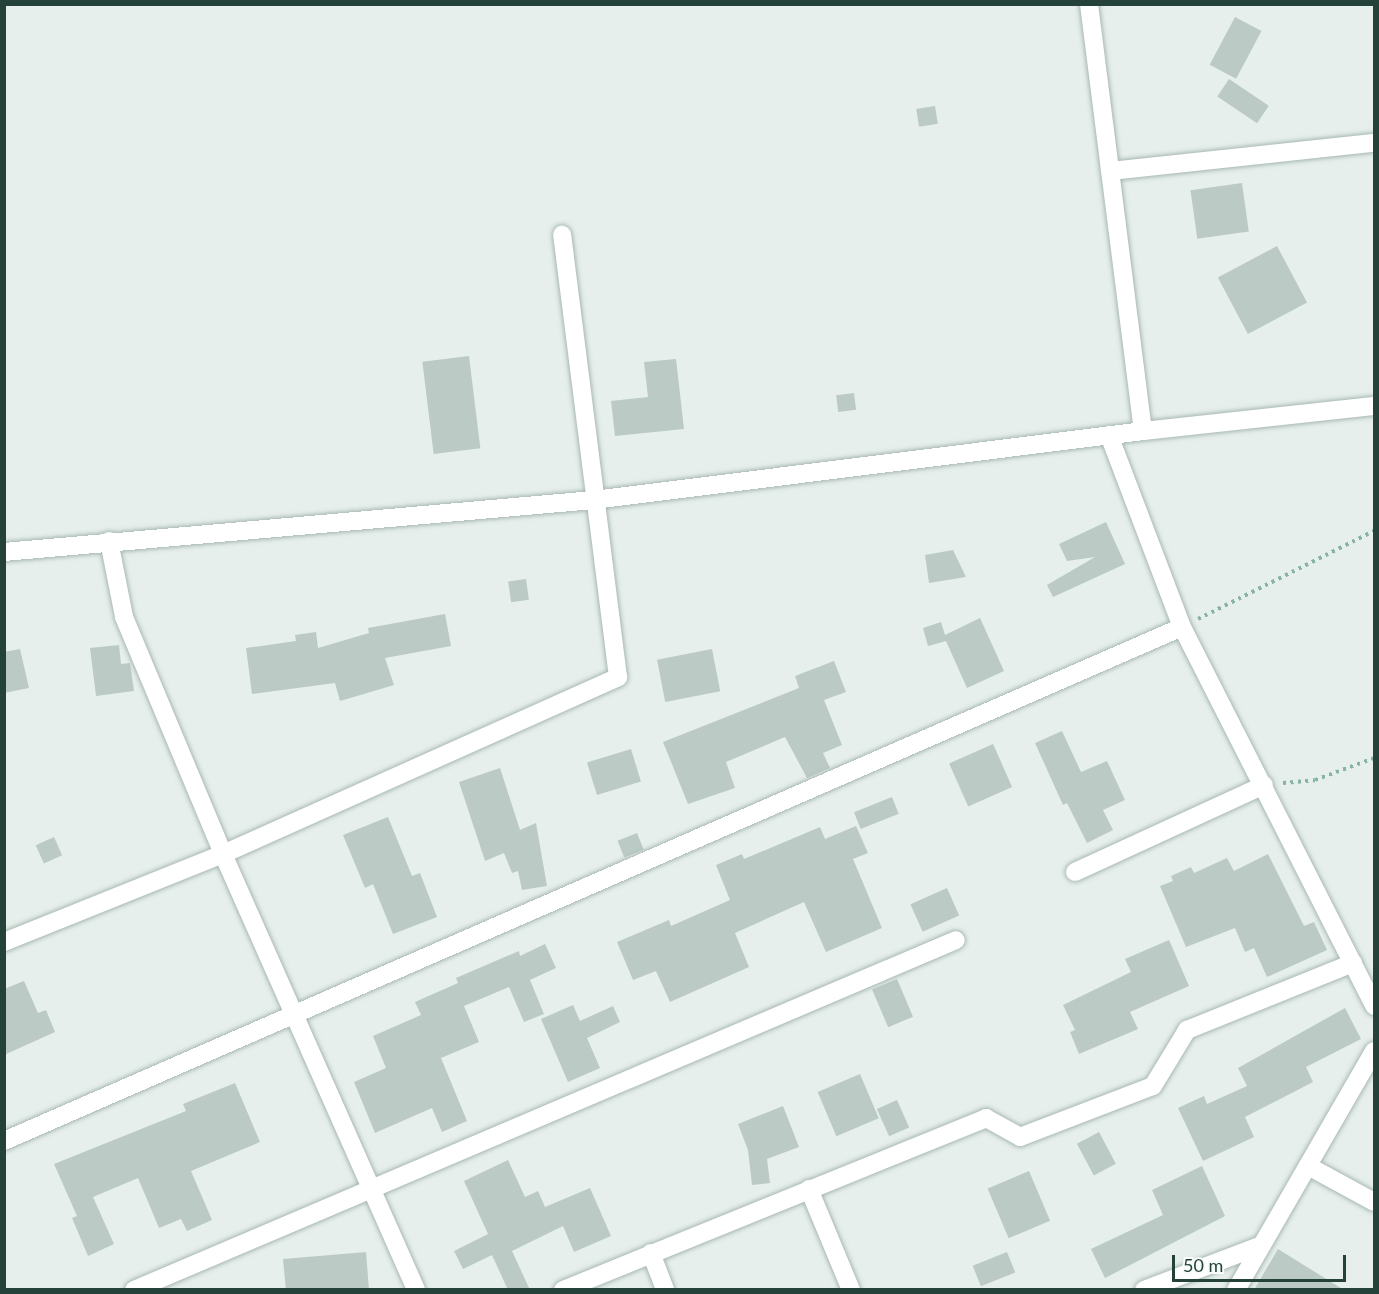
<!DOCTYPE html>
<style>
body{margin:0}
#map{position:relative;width:1379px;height:1294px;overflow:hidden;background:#e6efeb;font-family:Lato,sans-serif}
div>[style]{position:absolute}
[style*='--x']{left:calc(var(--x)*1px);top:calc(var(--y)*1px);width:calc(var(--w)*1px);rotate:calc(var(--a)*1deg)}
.building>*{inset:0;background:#bbcac4;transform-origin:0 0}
.path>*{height:4px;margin-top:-2px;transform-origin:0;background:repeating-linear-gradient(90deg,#86b3a5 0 3px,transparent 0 7.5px)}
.roads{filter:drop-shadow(0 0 2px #a8b8b2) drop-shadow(0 0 2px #a8b8b2)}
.street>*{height:18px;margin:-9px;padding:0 9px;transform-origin:9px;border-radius:9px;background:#fff}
.secondary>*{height:18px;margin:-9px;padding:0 9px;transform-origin:9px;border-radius:9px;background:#fff}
span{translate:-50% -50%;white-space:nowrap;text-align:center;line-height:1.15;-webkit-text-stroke:4.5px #f7fbf9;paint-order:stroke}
.frame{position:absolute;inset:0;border:6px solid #24423a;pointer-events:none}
.scale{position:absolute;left:1172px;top:1255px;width:174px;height:27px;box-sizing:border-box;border:3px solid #24423a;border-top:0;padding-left:8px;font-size:18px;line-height:21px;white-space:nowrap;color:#24423a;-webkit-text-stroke:4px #f7fbf9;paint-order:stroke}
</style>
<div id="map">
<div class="building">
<div style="left:1235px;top:17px;width:30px;height:54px;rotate:28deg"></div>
<div style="left:1229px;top:79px;width:48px;height:21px;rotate:34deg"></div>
<div style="left:935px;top:106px;width:18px;height:19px;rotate:81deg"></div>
<div style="left:1242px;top:183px;width:49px;height:52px;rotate:82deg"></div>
<div style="left:1277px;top:246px;width:64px;height:67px;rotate:62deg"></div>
<div style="left:469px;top:356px;width:93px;height:47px;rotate:83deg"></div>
<div style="clip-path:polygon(676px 359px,684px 429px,615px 436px,611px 401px,648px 397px,644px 362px)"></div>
<div style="left:854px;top:393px;width:17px;height:18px;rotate:83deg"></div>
<div style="clip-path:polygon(1106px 522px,1125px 564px,1053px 597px,1047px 585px,1095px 557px,1067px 561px,1059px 544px)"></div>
<div style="clip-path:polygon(953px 550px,966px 577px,929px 583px,925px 555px)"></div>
<div style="left:526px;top:579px;width:21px;height:18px;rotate:82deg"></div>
<div style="clip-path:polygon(445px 614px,451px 646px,385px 658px,394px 685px,340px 701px,335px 683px,252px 694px,246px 648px,296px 641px,295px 635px,316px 632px,318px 648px,369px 633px,368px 628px)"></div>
<div style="clip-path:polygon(980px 618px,1004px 671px,967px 688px,946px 641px,928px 646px,923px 628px,941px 622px,945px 635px)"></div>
<div style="clip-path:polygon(119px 645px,121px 664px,130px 663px,134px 691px,96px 696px,90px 648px)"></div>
<div style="clip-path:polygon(20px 649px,29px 688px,4px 693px,4px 652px)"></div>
<div style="left:712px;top:649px;width:43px;height:56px;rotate:79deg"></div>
<div style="clip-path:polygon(834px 661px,846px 692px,824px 700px,842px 745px,823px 753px,830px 768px,807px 778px,785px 737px,726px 762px,735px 788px,688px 804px,663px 742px,799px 688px,795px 676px)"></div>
<div style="clip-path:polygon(1062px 731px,1081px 772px,1107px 761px,1125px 800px,1103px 810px,1113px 830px,1087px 843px,1067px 803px,1063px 805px,1035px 743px)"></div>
<div style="left:993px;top:744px;width:47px;height:48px;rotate:66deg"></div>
<div style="left:631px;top:749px;width:34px;height:46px;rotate:73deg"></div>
<div style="clip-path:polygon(500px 768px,520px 830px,536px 823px,547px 886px,522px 890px,518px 871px,512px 873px,504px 853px,485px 861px,459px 782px)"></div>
<div style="left:892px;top:797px;width:18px;height:41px;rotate:68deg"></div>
<div style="clip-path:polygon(388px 817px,412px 876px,420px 873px,437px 917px,393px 934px,373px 884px,365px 888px,343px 835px)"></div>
<div style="clip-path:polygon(856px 826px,868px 853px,853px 859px,882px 928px,826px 952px,804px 902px,735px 933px,749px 967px,670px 1002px,656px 971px,633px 980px,617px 942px,669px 920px,671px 926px,730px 900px,716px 865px,742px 854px,744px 859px,820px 827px,825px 839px)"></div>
<div style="left:637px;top:833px;width:18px;height:21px;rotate:68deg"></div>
<div style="left:54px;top:837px;width:20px;height:20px;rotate:66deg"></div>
<div style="clip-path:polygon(1268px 854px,1304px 926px,1314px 922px,1327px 950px,1267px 977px,1254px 948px,1245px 952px,1235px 928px,1186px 947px,1160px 886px,1173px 881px,1171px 876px,1191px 867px,1194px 873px,1227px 858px,1234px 871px)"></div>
<div style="left:947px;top:888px;width:30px;height:40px;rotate:66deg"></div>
<div style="clip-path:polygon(1169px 940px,1189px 986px,1130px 1012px,1138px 1029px,1079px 1054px,1070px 1032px,1075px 1030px,1063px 1005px,1131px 972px,1125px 959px)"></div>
<div style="clip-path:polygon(545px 944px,556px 968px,530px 980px,544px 1014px,524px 1022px,509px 987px,464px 1006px,479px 1042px,441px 1058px,467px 1121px,442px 1132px,432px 1108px,375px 1133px,354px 1082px,386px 1068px,373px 1036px,421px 1015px,415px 1002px,458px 983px,456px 978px,519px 951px,520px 956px)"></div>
<div style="left:897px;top:979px;width:41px;height:27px;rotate:67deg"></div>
<div style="clip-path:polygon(24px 981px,38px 1013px,46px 1010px,55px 1032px,4px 1055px,4px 989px)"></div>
<div style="clip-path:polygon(573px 1005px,580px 1021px,613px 1006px,620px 1022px,587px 1038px,600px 1068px,568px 1082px,541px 1019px)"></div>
<div style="clip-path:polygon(1345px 1008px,1361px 1039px,1306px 1067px,1313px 1082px,1245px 1117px,1254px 1137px,1203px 1161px,1178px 1108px,1204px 1096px,1207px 1104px,1247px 1086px,1238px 1068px)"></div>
<div style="left:860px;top:1074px;width:48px;height:46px;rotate:67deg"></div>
<div style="clip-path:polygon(235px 1083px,260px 1142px,191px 1171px,212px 1220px,187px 1231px,181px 1219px,159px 1228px,138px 1178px,93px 1197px,114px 1244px,88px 1256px,72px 1218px,77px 1216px,54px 1164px,186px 1111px,183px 1104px)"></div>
<div style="left:897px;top:1100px;width:30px;height:22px;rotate:66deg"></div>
<div style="clip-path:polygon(783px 1106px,799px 1147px,767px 1159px,770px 1183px,752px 1185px,748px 1150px,738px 1124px)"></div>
<div style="left:1099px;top:1132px;width:36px;height:25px;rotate:62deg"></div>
<div style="clip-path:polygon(508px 1160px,525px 1197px,538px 1191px,545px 1207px,590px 1188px,611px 1236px,574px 1252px,563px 1226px,512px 1251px,530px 1290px,508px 1290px,492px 1255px,463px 1269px,454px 1251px,488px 1234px,464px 1181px)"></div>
<div style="clip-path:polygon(1202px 1166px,1225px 1216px,1105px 1278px,1091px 1249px,1163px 1215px,1152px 1190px)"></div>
<div style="left:1029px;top:1171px;width:54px;height:45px;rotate:67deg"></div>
<div style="clip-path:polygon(1278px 1249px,1344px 1290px,1254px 1290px)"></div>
<div style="clip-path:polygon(366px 1252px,369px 1290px,286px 1290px,283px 1259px)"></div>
<div style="left:1007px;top:1252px;width:22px;height:37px;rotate:68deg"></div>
</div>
<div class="path">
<div style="--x:1198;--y:619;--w:197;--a:-26.6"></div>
<div style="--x:1283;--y:783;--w:32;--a:-5"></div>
<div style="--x:1315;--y:780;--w:63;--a:-20.4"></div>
</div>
<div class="roads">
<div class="street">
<div style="--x:1089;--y:4;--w:430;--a:82.8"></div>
<div style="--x:1110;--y:171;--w:265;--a:-6.1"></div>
<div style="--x:1109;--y:435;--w:205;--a:69.2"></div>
<div style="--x:1182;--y:627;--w:425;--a:63.1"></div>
<div style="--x:109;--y:541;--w:77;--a:78.8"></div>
<div style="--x:124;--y:617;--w:257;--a:67.3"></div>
<div style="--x:223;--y:854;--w:477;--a:66.1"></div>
<div style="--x:1075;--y:872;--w:208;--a:-24.7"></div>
<div style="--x:4;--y:942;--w:236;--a:-21.9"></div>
<div style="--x:223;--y:854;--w:433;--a:-24.1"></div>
<div style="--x:618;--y:677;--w:446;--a:-97.2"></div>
<div style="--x:4;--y:1141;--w:1285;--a:-23.57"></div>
<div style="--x:1308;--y:1166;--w:75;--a:28.6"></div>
<div style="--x:809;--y:1189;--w:109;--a:67.4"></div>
<div style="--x:651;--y:1253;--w:40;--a:69"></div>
<div style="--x:134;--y:1290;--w:893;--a:-23.06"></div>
<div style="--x:563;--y:1290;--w:457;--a:-22.1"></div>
<div style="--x:986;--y:1118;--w:39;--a:29"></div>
<div style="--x:1020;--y:1137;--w:142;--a:-21"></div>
<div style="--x:1153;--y:1086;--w:66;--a:-58.7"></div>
<div style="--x:1187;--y:1030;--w:179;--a:-22"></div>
<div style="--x:1144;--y:1290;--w:126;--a:-20.9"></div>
<div style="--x:1236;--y:1290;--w:276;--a:-60"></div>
</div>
<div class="secondary">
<div style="--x:4;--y:552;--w:592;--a:-5.04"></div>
<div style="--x:594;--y:500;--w:553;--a:-7.16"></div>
<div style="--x:1143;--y:431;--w:232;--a:-6.2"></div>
</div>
</div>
<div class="frame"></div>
<div class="scale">50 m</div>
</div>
